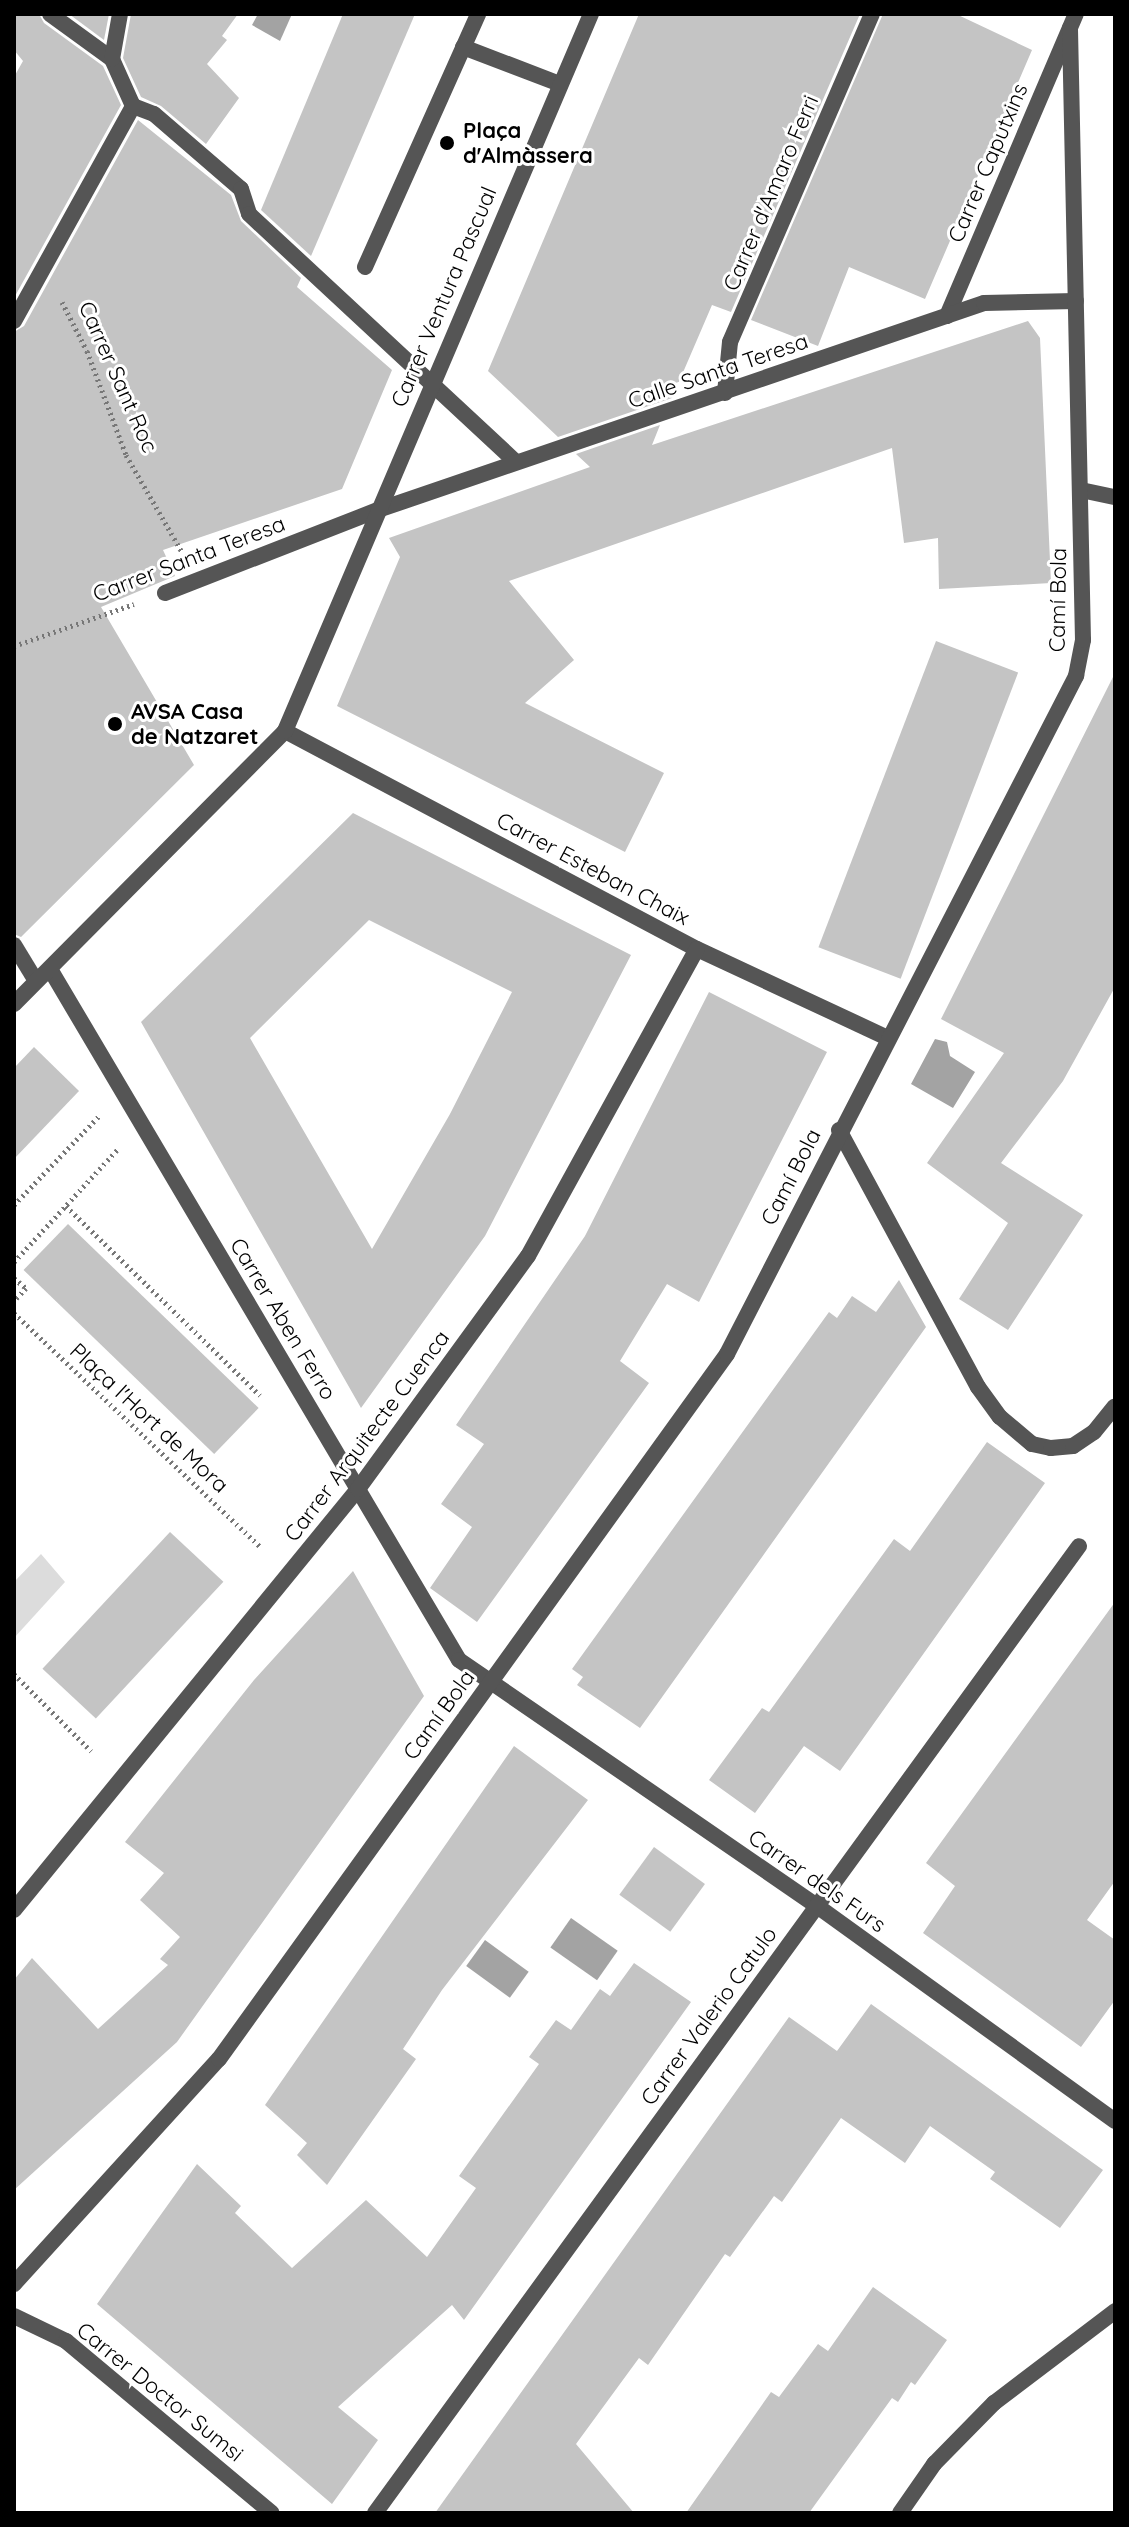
<!DOCTYPE html>
<meta charset="utf-8">
<style>
body{margin:0}
#map{position:relative;width:1129px;height:2527px;overflow:hidden;background:#fff;font-family:Quicksand,sans-serif}
div>[style]{position:absolute}
[style*='--x']{left:calc(var(--x)*1px);top:calc(var(--y)*1px);width:calc(var(--w)*1px);rotate:calc(var(--a)*1deg)}
.green>*{inset:0;background:#dcdcdc}
.water>*{inset:0;background:#a3a3a3;transform-origin:0 0}
.building>*{inset:0;background:#c4c4c4;transform-origin:0 0}
.path>*{height:5px;margin-top:-2.5px;transform-origin:0;background:repeating-linear-gradient(90deg,#777 0 2px,transparent 0 6px)}
.lane>*{height:16px;margin:-8px;padding:0 8px;transform-origin:8px;border-radius:8px;background:#555}
.street>*{height:16px;margin:-8px;padding:0 8px;transform-origin:8px;border-radius:8px;background:#555}
.dots>*{width:22px;height:22px;translate:-50% -50%;box-sizing:border-box;border:4px solid #fff;border-radius:50%}
span{translate:-50% -50%;white-space:nowrap;text-align:center;line-height:1.15;-webkit-text-stroke:6px #fff;paint-order:stroke}
.poi-label{font-size:22px;color:#000;font-weight:700}
.left{translate:0 -50%;text-align:left}
.street-label{font-size:22px;color:#000}
.frame{position:absolute;inset:0;border:16px solid #000;pointer-events:none}
</style>
<div id="map">
<div class="green">
<div style="clip-path:polygon(41px 1554px,65px 1582px,14px 1638px,14px 1582px)"></div>
</div>
<div class="water">
<div style="clip-path:polygon(258px 14px,292px 14px,280px 41px,252px 25px)"></div>
<div style="clip-path:polygon(935px 1039px,947px 1042px,950px 1056px,975px 1072px,953px 1108px,911px 1084px)"></div>
<div style="left:571px;top:1918px;width:57px;height:36px;rotate:35deg"></div>
<div style="left:485px;top:1940px;width:54px;height:32px;rotate:36deg"></div>
</div>
<div class="building">
<div style="clip-path:polygon(14px 14px,39px 14px,44px 23px,103px 66px,121px 105px,14px 298px,14px 77px,23px 61px,14px 50px)"></div>
<div style="clip-path:polygon(69px 14px,109px 14px,104px 40px)"></div>
<div style="clip-path:polygon(131px 14px,238px 14px,222px 36px,227px 40px,207px 64px,239px 98px,206px 144px,161px 106px,141px 97px,123px 58px)"></div>
<div style="clip-path:polygon(343px 14px,415px 14px,311px 256px,261px 210px)"></div>
<div style="clip-path:polygon(639px 14px,860px 14px,731px 312px,712px 305px,672px 398px,558px 437px,488px 371px)"></div>
<div style="clip-path:polygon(883px 14px,956px 14px,1032px 50px,925px 299px,849px 267px,818px 346px,751px 320px)"></div>
<div style="clip-path:polygon(138px 120px,231px 195px,241px 221px,301px 278px,297px 287px,392px 370px,342px 489px,163px 550px,175px 576px,101px 607px,194px 765px,21px 937px,14px 934px,14px 332px,24px 326px)"></div>
<div style="clip-path:polygon(1028px 321px,1040px 338px,1051px 583px,939px 589px,938px 538px,904px 543px,892px 448px,509px 581px,574px 660px,525px 703px,664px 773px,625px 852px,337px 706px,400px 557px,389px 538px,590px 467px,576px 454px,660px 425px,652px 445px)"></div>
<div style="left:936px;top:641px;width:88px;height:328px;rotate:21deg"></div>
<div style="clip-path:polygon(1115px 673px,1115px 987px,1063px 1081px,1001px 1163px,1083px 1215px,1008px 1330px,959px 1299px,1008px 1223px,927px 1163px,1004px 1053px,941px 1019px)"></div>
<div style="clip-path:polygon(evenodd,353px 813px,631px 955px,485px 1236px,361px 1408px,141px 1022px,353px 813px,369px 920px,512px 992px,450px 1114px,372px 1249px,250px 1038px,369px 920px)"></div>
<div style="clip-path:polygon(709px 992px,827px 1052px,699px 1302px,667px 1284px,620px 1361px,649px 1383px,477px 1622px,430px 1588px,472px 1527px,441px 1504px,484px 1444px,456px 1425px,585px 1236px)"></div>
<div style="clip-path:polygon(34px 1047px,79px 1091px,14px 1159px,14px 1068px)"></div>
<div style="left:68px;top:1224px;width:265px;height:64px;rotate:44deg"></div>
<div style="clip-path:polygon(899px 1280px,926px 1327px,640px 1728px,577px 1685px,583px 1677px,572px 1669px,829px 1312px,837px 1318px,852px 1296px,876px 1312px)"></div>
<div style="clip-path:polygon(987px 1442px,1045px 1483px,840px 1771px,804px 1746px,755px 1813px,709px 1780px,762px 1708px,769px 1712px,894px 1539px,910px 1551px)"></div>
<div style="left:170px;top:1532px;width:73px;height:187px;rotate:43deg"></div>
<div style="clip-path:polygon(353px 1571px,424px 1696px,177px 2042px,14px 2190px,14px 1980px,32px 1958px,98px 2029px,168px 1965px,160px 1959px,180px 1937px,140px 1900px,164px 1873px,125px 1842px,254px 1680px)"></div>
<div style="clip-path:polygon(1115px 1602px,1115px 1881px,1087px 1920px,1115px 1940px,1115px 2000px,1081px 2047px,923px 1933px,955px 1886px,926px 1863px)"></div>
<div style="clip-path:polygon(514px 1746px,588px 1800px,442px 1990px,403px 2049px,416px 2059px,327px 2185px,297px 2155px,307px 2143px,265px 2105px)"></div>
<div style="left:654px;top:1847px;width:63px;height:59px;rotate:36deg"></div>
<div style="clip-path:polygon(634px 1963px,691px 2002px,464px 2320px,452px 2305px,338px 2407px,378px 2440px,332px 2504px,97px 2304px,197px 2164px,241px 2206px,235px 2213px,292px 2268px,366px 2200px,427px 2257px,476px 2188px,459px 2176px,539px 2064px,529px 2057px,556px 2020px,571px 2030px,600px 1989px,610px 1996px)"></div>
<div style="clip-path:polygon(871px 2004px,1103px 2170px,1060px 2228px,990px 2179px,995px 2172px,930px 2126px,905px 2163px,841px 2118px,782px 2202px,774px 2196px,730px 2257px,725px 2254px,648px 2365px,639px 2358px,576px 2444px,634px 2513px,435px 2513px,789px 2017px,837px 2051px)"></div>
<div style="clip-path:polygon(873px 2287px,947px 2340px,915px 2385px,911px 2382px,898px 2402px,892px 2398px,809px 2513px,686px 2513px,771px 2392px,779px 2397px,818px 2344px,828px 2351px)"></div>
</div>
<div class="path">
<div style="--x:62;--y:302;--w:55;--a:63"></div>
<div style="--x:87;--y:351;--w:111;--a:69.4"></div>
<div style="--x:126;--y:455;--w:112;--a:60"></div>
<div style="--x:14;--y:646;--w:127;--a:-19.3"></div>
<div style="--x:14;--y:1205;--w:123;--a:-46.3"></div>
<div style="--x:66;--y:1206;--w:271;--a:44.3"></div>
<div style="--x:14;--y:1262;--w:155;--a:-47.4"></div>
<div style="--x:14;--y:1278;--w:16;--a:40"></div>
<div style="--x:26;--y:1288;--w:18;--a:133"></div>
<div style="--x:14;--y:1313;--w:340;--a:43.5"></div>
<div style="--x:14;--y:1674;--w:109;--a:45"></div>
</div>
<div class="lane">
<div style="--x:839;--y:1130;--w:292;--a:61.6"></div>
<div style="--x:978;--y:1387;--w:37;--a:54"></div>
<div style="--x:1000;--y:1417;--w:42;--a:40.2"></div>
<div style="--x:1032;--y:1444;--w:19;--a:12"></div>
<div style="--x:1051;--y:1448;--w:22;--a:-5"></div>
<div style="--x:1073;--y:1446;--w:25;--a:-34"></div>
<div style="--x:1094;--y:1432;--w:33;--a:-51"></div>
</div>
<div class="street">
<div style="--x:50;--y:14;--w:77;--a:36"></div>
<div style="--x:463;--y:47;--w:104;--a:20.9"></div>
<div style="--x:133;--y:106;--w:22;--a:21"></div>
<div style="--x:154;--y:114;--w:115;--a:40.8"></div>
<div style="--x:241;--y:189;--w:26;--a:72"></div>
<div style="--x:249;--y:214;--w:364;--a:42.9"></div>
<div style="--x:365;--y:267;--w:277;--a:-65.9"></div>
<div style="--x:947;--y:316;--w:328;--a:-66.9"></div>
<div style="--x:14;--y:321;--w:246;--a:-61"></div>
<div style="--x:133;--y:106;--w:51;--a:-114.1"></div>
<div style="--x:112;--y:59;--w:46;--a:-79.9"></div>
<div style="--x:725;--y:393;--w:51;--a:-84.4"></div>
<div style="--x:730;--y:342;--w:357;--a:-66.6"></div>
<div style="--x:1081;--y:490;--w:35;--a:12"></div>
<div style="--x:165;--y:593;--w:229;--a:-21.3"></div>
<div style="--x:378;--y:510;--w:640;--a:-18.86"></div>
<div style="--x:984;--y:303;--w:92;--a:-1.2"></div>
<div style="--x:285;--y:731;--w:466;--a:27.9"></div>
<div style="--x:697;--y:949;--w:208;--a:25"></div>
<div style="--x:14;--y:945;--w:42;--a:58.6"></div>
<div style="--x:50;--y:969;--w:803;--a:59.38"></div>
<div style="--x:459;--y:1660;--w:434;--a:34.5"></div>
<div style="--x:817;--y:1906;--w:367;--a:35.8"></div>
<div style="--x:14;--y:1004;--w:385;--a:-45.2"></div>
<div style="--x:285;--y:731;--w:780;--a:-66.89"></div>
<div style="--x:14;--y:1910;--w:544;--a:-50.75"></div>
<div style="--x:358;--y:1489;--w:288;--a:-53.9"></div>
<div style="--x:528;--y:1256;--w:350;--a:-61.2"></div>
<div style="--x:14;--y:2284;--w:304;--a:-47.7"></div>
<div style="--x:219;--y:2059;--w:869;--a:-54.22"></div>
<div style="--x:727;--y:1354;--w:763;--a:-62.76"></div>
<div style="--x:1076;--y:676;--w:37;--a:-79"></div>
<div style="--x:1083;--y:640;--w:612;--a:-91.22"></div>
<div style="--x:14;--y:2316;--w:58;--a:25.7"></div>
<div style="--x:66;--y:2341;--w:268;--a:39.9"></div>
<div style="--x:375;--y:2513;--w:1196;--a:-53.94"></div>
<div style="--x:900;--y:2513;--w:60;--a:-55.2"></div>
<div style="--x:934;--y:2464;--w:86;--a:-45.5"></div>
<div style="--x:994;--y:2403;--w:152;--a:-37.2"></div>
</div>
<div class="dots">
<div style="left:447px;top:143px;background:#000"></div>
<div style="left:115px;top:724px;background:#000"></div>
</div>
<div class="poi-label">
<span class="left" style="left:463px;top:143px">Plaça<br>d'Almàssera</span>
<span class="left" style="left:131px;top:724px">AVSA Casa<br>de Natzaret</span>
</div>
<div class="street-label">
<span style="left:988px;top:163px;rotate:-67deg">Carrer Caputxins</span>
<span style="left:771px;top:193px;rotate:-67deg">Carrer d'Amaro Ferri</span>
<span style="left:444px;top:297px;rotate:-67deg">Carrer Ventura Pascual</span>
<span style="left:718px;top:371px;rotate:-19deg">Calle Santa Teresa</span>
<span style="left:118px;top:377px;rotate:66deg">Carrer Sant Roc</span>
<span style="left:189px;top:559px;rotate:-21deg">Carrer Santa Teresa</span>
<span style="left:1058px;top:600px;rotate:-89deg">Camí Bola</span>
<span style="left:593px;top:869px;rotate:28deg">Carrer Esteban Chaix</span>
<span style="left:791px;top:1177px;rotate:-63deg">Camí Bola</span>
<span style="left:283px;top:1319px;rotate:59deg">Carrer Aben Ferro</span>
<span style="left:149px;top:1418px;rotate:43deg">Plaça l'Hort de Mora</span>
<span style="left:367px;top:1436px;rotate:-53deg">Carrer Arquitecte Cuenca</span>
<span style="left:439px;top:1715px;rotate:-54deg">Camí Bola</span>
<span style="left:817px;top:1881px;rotate:35deg">Carrer dels Furs</span>
<span style="left:709px;top:2016px;rotate:-54deg">Carrer Valerio Catulo</span>
<span style="left:160px;top:2392px;rotate:39deg">Carrer Doctor Sumsi</span>
</div>
<div class="frame"></div>
</div>
